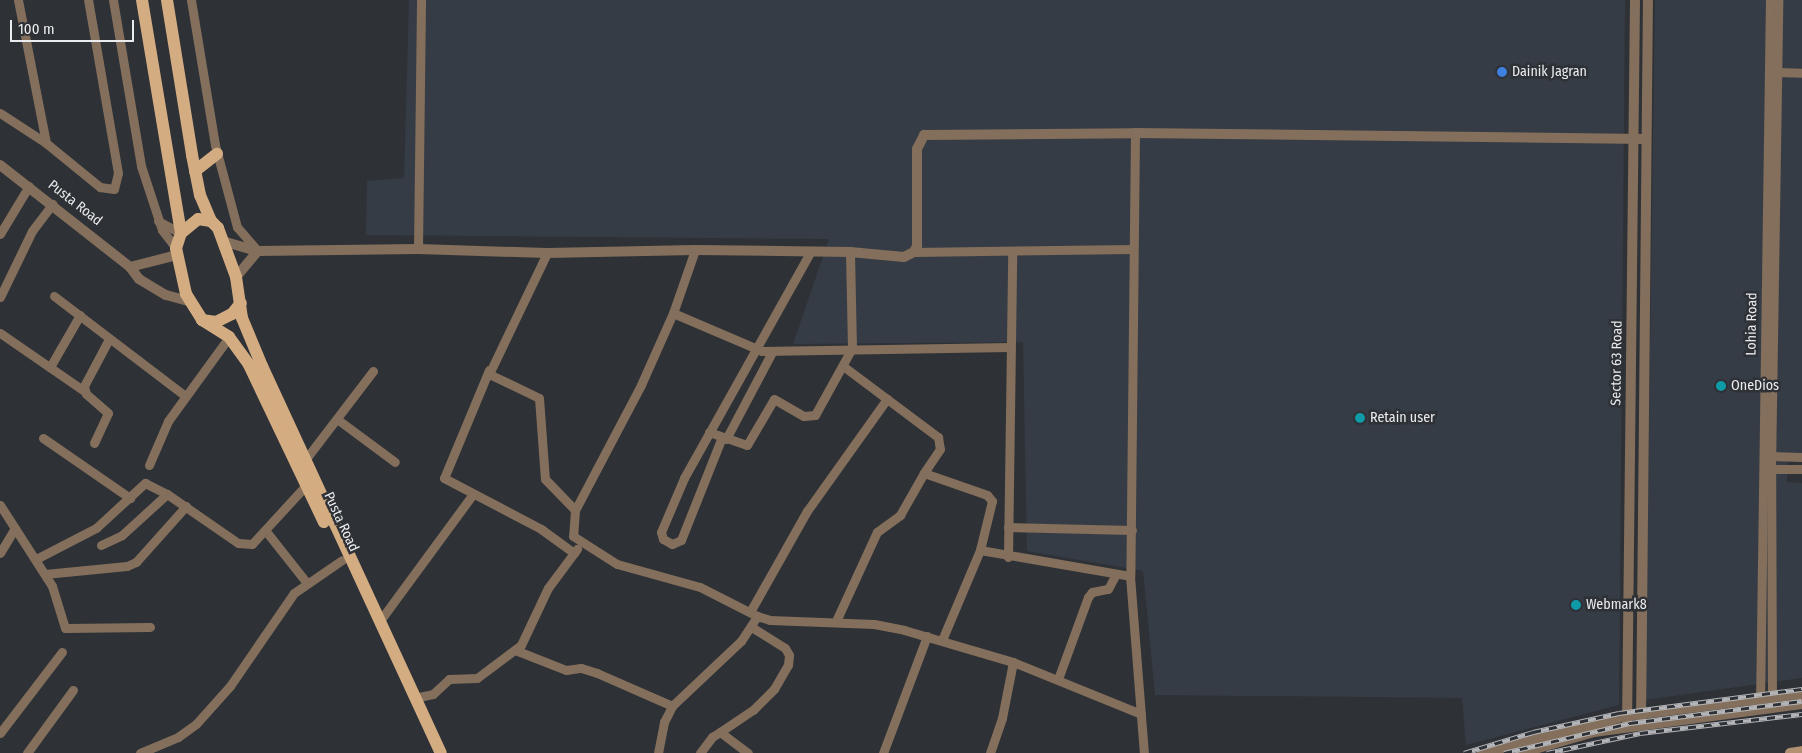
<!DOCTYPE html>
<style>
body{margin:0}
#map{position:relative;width:1802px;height:753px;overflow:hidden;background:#2e3136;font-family:"Fira Sans Condensed",sans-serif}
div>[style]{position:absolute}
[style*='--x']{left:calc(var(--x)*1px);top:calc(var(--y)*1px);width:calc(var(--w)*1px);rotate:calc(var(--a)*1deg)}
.built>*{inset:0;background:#363c45}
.minor>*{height:9px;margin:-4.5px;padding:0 4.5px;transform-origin:4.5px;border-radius:4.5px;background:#836f5b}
.tertiary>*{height:10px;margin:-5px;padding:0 5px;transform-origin:5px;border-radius:5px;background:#836f5b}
.secondary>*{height:10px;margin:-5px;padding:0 5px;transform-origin:5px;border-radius:5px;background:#b19171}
.primary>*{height:12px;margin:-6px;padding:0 6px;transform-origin:6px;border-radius:6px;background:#d4ac82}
.rail>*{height:4.5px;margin-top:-2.25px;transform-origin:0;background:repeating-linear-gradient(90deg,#2e3136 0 8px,#b3b5b9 0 16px);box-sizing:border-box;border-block:1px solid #b3b5b9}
.dots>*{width:14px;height:14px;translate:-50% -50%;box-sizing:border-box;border:2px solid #2e3136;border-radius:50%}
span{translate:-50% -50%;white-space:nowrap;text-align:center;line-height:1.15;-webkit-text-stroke:5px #2e3136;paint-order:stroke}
.poi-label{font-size:14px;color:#eaecef}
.left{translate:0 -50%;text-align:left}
.street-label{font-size:14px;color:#eaecef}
.scale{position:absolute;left:10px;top:20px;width:124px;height:22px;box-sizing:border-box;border:2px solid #eaecef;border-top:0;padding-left:6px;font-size:15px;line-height:18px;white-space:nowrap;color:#eaecef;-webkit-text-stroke:4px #2e3136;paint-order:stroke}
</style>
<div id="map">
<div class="built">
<div style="clip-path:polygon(409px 0,1625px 0,1619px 705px,1466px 745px,1462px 698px,1155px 695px,1143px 571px,1027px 551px,1023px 342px,793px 344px,829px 239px,366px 235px,367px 181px,404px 178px)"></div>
<div style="clip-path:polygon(1655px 0,1802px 0,1802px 453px,1788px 453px,1787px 482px,1802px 483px,1802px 678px,1645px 700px)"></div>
</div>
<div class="minor">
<div style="--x:18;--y:0;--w:146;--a:78.9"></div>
<div style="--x:113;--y:0;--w:168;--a:80.4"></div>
<div style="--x:141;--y:166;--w:67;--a:71.8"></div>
<div style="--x:162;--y:230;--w:23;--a:52"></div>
<div style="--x:191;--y:0;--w:147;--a:80.6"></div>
<div style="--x:215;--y:145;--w:85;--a:75"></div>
<div style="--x:237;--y:227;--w:32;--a:49"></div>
<div style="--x:1777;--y:72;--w:25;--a:2"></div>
<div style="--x:0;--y:113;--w:55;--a:33.1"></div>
<div style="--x:46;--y:143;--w:70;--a:39.2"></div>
<div style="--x:100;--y:187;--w:14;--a:8"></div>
<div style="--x:114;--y:189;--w:16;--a:-76"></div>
<div style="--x:118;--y:173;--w:176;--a:-99.8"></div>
<div style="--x:1135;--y:133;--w:443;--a:90.6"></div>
<div style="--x:1130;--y:576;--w:178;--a:85.5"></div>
<div style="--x:158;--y:221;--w:26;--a:28"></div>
<div style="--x:0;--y:234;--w:56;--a:-58.9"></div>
<div style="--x:418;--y:249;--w:249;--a:-89.3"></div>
<div style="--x:695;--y:250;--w:67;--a:109.2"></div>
<div style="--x:673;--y:313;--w:79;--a:114"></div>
<div style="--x:641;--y:385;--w:141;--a:117.8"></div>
<div style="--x:575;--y:510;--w:26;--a:94"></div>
<div style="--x:573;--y:536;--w:52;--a:32.5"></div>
<div style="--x:617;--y:564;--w:86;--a:15.5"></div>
<div style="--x:700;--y:587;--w:64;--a:27"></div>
<div style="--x:757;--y:616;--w:14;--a:17"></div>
<div style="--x:770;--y:620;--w:104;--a:2.2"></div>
<div style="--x:874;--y:624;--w:31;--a:11"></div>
<div style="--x:904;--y:630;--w:114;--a:16.4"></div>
<div style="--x:1013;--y:662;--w:138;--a:22.1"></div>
<div style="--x:914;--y:252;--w:219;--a:-0.8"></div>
<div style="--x:547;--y:253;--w:134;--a:115.6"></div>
<div style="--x:489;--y:374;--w:55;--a:25.6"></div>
<div style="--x:539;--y:398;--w:81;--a:85.8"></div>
<div style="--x:545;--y:479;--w:43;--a:45.9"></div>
<div style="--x:54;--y:296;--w:163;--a:37.3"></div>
<div style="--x:0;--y:297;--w:73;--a:-64.1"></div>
<div style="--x:32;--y:231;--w:34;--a:-53"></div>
<div style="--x:673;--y:313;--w:97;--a:23.1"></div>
<div style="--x:762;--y:351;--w:248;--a:-0.9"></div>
<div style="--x:0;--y:333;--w:102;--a:34.6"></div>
<div style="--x:843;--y:366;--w:119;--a:36.8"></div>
<div style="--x:938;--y:437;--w:12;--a:81"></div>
<div style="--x:940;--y:449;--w:29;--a:124"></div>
<div style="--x:924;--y:473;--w:67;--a:19.2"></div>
<div style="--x:987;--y:495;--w:8;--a:50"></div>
<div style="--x:992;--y:501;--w:50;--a:103.8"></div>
<div style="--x:980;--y:550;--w:152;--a:9.8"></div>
<div style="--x:50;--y:367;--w:60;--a:-60"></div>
<div style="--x:489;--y:370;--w:117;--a:112.6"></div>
<div style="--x:444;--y:478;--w:110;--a:27.7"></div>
<div style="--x:541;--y:529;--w:41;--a:36"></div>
<div style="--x:337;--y:419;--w:72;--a:36.6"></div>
<div style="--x:709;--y:432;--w:40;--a:18.9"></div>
<div style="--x:747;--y:445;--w:53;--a:-59.6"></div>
<div style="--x:774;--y:399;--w:34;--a:30"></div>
<div style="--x:804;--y:416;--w:11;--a:-5"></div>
<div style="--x:815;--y:415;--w:77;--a:-61.1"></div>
<div style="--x:852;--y:348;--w:96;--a:-91.2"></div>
<div style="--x:722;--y:437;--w:111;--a:111.7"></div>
<div style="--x:681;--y:540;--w:10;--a:156"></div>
<div style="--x:672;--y:544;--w:10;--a:-151"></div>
<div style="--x:663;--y:539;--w:7;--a:-106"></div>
<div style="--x:661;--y:532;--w:59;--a:-66.9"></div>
<div style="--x:684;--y:478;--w:258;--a:-60.8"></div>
<div style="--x:43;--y:438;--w:106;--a:34.6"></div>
<div style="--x:726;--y:439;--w:98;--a:-62.1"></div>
<div style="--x:94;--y:443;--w:33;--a:-65"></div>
<div style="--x:108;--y:413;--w:29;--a:-139"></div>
<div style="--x:86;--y:394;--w:8;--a:-104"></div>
<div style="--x:84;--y:386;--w:53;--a:-62"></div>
<div style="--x:1771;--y:456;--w:31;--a:2"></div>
<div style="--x:305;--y:460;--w:112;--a:-52.6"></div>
<div style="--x:149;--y:465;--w:48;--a:-66.6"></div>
<div style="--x:168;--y:421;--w:104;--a:-54"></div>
<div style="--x:1771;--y:469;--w:31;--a:0"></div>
<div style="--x:0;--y:505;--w:96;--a:57.3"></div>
<div style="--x:52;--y:586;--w:44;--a:72.8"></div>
<div style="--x:65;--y:628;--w:85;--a:-0.7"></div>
<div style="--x:1008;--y:527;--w:124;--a:1.4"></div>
<div style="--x:265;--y:530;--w:66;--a:51.7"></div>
<div style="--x:101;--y:545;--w:23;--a:-25"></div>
<div style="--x:122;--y:535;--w:61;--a:-42.3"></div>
<div style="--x:0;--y:553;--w:29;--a:-59"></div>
<div style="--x:1008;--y:557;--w:304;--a:-89.2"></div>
<div style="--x:36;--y:559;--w:68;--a:-27.3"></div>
<div style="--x:96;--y:528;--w:67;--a:-42.6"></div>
<div style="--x:145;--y:483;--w:25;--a:27"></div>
<div style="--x:167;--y:494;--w:86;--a:34.6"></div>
<div style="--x:238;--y:543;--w:14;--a:4"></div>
<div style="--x:252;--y:544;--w:84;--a:-47.4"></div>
<div style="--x:45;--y:574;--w:82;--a:-5.6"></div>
<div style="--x:127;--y:566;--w:10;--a:-24"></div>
<div style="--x:136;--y:562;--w:75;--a:-48.2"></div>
<div style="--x:750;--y:612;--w:116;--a:-60.6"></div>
<div style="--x:807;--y:511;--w:138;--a:-54.5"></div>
<div style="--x:836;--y:621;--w:98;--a:-65.3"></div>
<div style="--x:877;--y:532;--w:29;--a:-36"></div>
<div style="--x:900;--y:515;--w:48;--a:-60.3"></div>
<div style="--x:379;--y:622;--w:159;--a:-53.7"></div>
<div style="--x:942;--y:640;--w:98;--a:-67.1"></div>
<div style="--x:515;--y:650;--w:55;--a:21.4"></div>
<div style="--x:566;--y:670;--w:15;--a:-8"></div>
<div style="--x:581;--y:668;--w:17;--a:17"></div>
<div style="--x:597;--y:673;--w:82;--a:23.7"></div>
<div style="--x:1058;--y:679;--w:87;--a:-69.9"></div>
<div style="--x:1088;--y:597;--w:6;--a:-51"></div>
<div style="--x:1092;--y:592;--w:16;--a:-11"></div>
<div style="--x:1108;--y:589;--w:17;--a:-62"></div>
<div style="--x:414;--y:698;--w:19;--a:-12"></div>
<div style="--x:433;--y:694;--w:22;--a:-43"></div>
<div style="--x:449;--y:679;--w:28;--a:-2"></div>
<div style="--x:477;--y:678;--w:55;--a:-36.9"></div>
<div style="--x:521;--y:645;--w:63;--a:-64.7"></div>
<div style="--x:548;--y:588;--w:49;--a:-53.4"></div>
<div style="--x:1760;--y:705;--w:705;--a:-89.19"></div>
<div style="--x:1772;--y:705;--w:236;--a:-90.2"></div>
<div style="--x:1771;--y:469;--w:469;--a:-89.1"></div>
<div style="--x:720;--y:732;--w:40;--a:-34"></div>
<div style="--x:753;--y:710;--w:30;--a:-45"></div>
<div style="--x:774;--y:689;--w:28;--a:-60"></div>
<div style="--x:788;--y:665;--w:10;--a:-84"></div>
<div style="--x:789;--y:655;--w:8;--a:-120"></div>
<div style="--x:785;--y:648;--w:39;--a:-148"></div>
<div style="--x:0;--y:733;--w:102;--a:-52.6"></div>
<div style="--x:27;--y:753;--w:78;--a:-53.9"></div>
<div style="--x:140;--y:753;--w:41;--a:-22.8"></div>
<div style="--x:178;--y:737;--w:22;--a:-36"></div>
<div style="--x:196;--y:724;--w:51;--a:-48.2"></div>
<div style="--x:230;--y:686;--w:113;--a:-55.5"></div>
<div style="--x:294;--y:593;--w:58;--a:-34.5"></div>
<div style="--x:658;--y:753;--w:32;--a:-79"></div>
<div style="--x:664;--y:722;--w:18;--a:-63"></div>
<div style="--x:672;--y:706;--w:95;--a:-43.3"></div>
<div style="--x:741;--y:641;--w:30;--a:-57"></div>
<div style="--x:700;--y:753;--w:20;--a:-53"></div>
<div style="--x:712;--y:737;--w:9;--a:-32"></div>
<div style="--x:720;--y:732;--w:35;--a:37"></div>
<div style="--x:883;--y:753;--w:125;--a:-69.4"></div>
<div style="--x:990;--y:753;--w:37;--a:-71"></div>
<div style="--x:1002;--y:718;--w:57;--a:-78.9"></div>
</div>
<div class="tertiary">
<div style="--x:0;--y:165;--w:165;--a:38.1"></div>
<div style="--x:130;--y:267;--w:15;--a:53"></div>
<div style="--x:139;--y:279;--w:31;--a:31"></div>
<div style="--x:166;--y:295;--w:24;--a:15"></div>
<div style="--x:222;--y:241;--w:37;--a:16"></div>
<div style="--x:258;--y:251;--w:160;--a:-0.7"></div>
<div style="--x:418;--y:249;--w:129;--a:1.8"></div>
<div style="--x:547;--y:253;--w:148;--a:-1.2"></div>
<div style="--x:695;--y:250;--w:155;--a:0.7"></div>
<div style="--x:850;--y:252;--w:54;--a:5.3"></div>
<div style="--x:904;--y:257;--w:11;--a:-27"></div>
<div style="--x:914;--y:252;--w:7;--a:-63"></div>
<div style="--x:917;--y:246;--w:97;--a:-90"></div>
<div style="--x:917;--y:149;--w:16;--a:-63"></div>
<div style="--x:924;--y:135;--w:211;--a:-0.5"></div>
<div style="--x:1135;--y:133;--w:511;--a:0.67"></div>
<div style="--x:130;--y:267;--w:49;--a:-14.3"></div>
<div style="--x:236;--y:277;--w:34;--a:-50"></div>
<div style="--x:1641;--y:724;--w:724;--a:-89.45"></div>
<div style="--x:1627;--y:727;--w:727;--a:-89.37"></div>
<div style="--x:1482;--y:753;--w:149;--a:-14.4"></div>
<div style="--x:1626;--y:716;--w:177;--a:-7.1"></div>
<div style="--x:1521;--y:753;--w:76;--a:-16"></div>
<div style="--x:1594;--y:732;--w:210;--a:-7.7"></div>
</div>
<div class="secondary">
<div style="--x:1790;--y:753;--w:12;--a:-9"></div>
</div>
<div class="primary">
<div style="--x:142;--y:0;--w:236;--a:80.5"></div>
<div style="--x:181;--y:233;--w:16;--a:108"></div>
<div style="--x:176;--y:248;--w:47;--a:77.7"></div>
<div style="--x:186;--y:294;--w:31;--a:58"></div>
<div style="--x:202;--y:320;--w:14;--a:8"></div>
<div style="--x:216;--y:322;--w:18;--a:-27"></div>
<div style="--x:232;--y:314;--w:14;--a:-51"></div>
<div style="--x:167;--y:0;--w:157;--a:80.8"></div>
<div style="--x:192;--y:155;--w:41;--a:78.7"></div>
<div style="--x:200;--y:195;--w:28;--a:67"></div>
<div style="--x:195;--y:171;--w:28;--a:-38"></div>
<div style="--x:181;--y:233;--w:22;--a:-39"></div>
<div style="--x:198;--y:219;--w:13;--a:9"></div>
<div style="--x:211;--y:221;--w:10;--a:45"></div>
<div style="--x:218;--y:228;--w:52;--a:69.8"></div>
<div style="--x:236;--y:277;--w:41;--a:81.7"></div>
<div style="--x:242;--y:318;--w:52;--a:67.4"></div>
<div style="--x:262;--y:366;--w:426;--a:65.2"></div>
<div style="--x:202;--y:320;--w:32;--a:32"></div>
<div style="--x:229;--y:337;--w:34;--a:54"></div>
<div style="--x:249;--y:365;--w:174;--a:64.5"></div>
</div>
<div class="rail">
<div style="--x:1464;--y:753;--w:72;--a:-16.9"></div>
<div style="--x:1533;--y:732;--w:88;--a:-12.5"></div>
<div style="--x:1619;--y:713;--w:185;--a:-7.5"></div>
<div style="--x:1504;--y:753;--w:130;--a:-13.4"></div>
<div style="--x:1630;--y:723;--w:173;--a:-7.3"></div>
<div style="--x:1547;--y:753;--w:95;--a:-12.1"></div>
<div style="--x:1640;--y:733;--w:163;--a:-6.7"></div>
</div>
<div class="dots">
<div style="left:1502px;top:72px;background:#3f7fe0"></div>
<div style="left:1721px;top:386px;background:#0f9aa8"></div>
<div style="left:1360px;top:418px;background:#0f9aa8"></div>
<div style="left:1576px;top:605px;background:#0f9aa8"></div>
</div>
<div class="poi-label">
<span class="left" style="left:1512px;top:72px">Dainik Jagran</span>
<span class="left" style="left:1731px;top:386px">OneDios</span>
<span class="left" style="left:1370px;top:418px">Retain user</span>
<span class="left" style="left:1586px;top:605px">Webmark8</span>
</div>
<div class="street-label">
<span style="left:75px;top:203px;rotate:38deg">Pusta Road</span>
<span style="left:1752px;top:324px;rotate:-89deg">Lohia Road</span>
<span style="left:1617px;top:363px;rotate:-89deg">Sector 63 Road</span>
<span style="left:341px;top:522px;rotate:65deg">Pusta Road</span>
</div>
<div class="scale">100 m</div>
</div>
